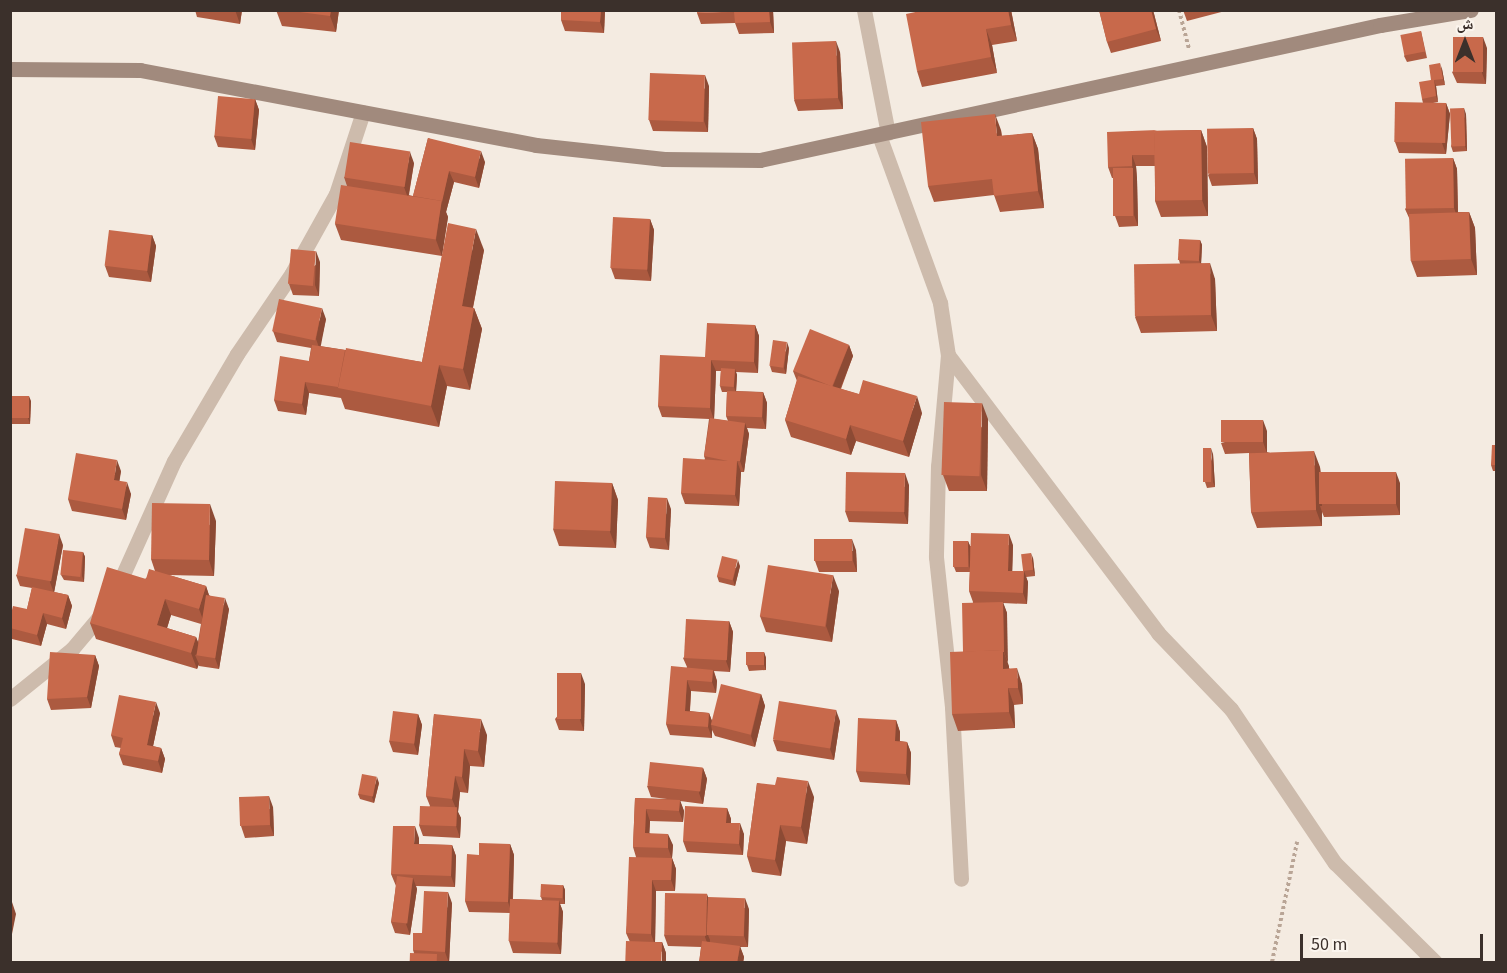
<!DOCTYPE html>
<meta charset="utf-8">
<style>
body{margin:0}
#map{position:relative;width:1507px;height:973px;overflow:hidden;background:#f4ebe1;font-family:"Source Sans 3","Noto Naskh Arabic",sans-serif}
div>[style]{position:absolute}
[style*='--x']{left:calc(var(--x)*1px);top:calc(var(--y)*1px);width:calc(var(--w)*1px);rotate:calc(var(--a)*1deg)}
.path>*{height:4px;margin-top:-2px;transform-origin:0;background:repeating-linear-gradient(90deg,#b9a596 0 3px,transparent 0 6px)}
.minor>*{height:15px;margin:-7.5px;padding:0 7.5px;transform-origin:7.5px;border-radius:7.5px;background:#cdbbac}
.secondary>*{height:15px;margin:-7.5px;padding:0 7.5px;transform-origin:7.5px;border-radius:7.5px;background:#a18a7d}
.wall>*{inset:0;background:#ac5a40}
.shaded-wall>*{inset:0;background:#8c4a34}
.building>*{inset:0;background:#c8694b;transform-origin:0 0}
span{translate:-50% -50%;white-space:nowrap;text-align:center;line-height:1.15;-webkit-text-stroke:5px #fbf5ee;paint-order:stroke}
.frame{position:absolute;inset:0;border:12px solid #3b302b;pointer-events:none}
.north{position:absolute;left:1435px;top:12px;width:60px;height:60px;-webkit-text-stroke:4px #fbf5ee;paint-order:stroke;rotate:0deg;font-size:16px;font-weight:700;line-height:24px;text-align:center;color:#3b302b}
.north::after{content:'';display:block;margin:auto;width:21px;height:27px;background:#3b302b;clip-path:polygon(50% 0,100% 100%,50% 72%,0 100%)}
.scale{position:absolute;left:1300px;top:934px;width:183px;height:27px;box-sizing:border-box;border:3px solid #3b302b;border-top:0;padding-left:8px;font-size:18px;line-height:21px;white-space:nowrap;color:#3b302b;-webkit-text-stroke:4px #fbf5ee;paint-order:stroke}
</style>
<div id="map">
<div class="path">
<div style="--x:1179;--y:10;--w:40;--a:75.6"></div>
<div style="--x:1272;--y:962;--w:123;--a:-78.2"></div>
</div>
<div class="minor">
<div style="--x:864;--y:10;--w:125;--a:79"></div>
<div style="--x:879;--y:135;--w:179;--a:70"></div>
<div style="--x:940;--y:303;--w:53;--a:81.3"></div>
<div style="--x:948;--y:355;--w:111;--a:95.1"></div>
<div style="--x:938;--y:466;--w:91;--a:91.3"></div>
<div style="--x:936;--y:557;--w:151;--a:83.9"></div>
<div style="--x:952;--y:707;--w:172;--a:87"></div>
<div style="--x:948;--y:355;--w:348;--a:52.9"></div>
<div style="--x:1158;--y:633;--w:105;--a:46.2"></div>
<div style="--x:1231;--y:709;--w:186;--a:56"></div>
<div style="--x:1335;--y:863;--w:141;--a:44.7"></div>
<div style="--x:116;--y:590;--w:141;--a:-65.8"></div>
<div style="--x:174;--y:461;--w:124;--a:-59.5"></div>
<div style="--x:237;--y:354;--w:98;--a:-55.8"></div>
<div style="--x:292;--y:273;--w:90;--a:-60.9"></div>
<div style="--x:336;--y:194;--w:86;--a:-71.8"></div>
<div style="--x:10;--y:699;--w:80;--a:-38.9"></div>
<div style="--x:72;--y:649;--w:50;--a:-49.9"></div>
</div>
<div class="secondary">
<div style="--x:10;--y:69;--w:130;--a:0.4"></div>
<div style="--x:140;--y:70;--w:403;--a:10.7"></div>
<div style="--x:536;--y:145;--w:129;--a:6.2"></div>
<div style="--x:664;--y:159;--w:96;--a:0.6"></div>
<div style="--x:760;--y:160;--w:635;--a:-12.28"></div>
<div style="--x:1380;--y:25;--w:92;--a:-9.4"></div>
</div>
<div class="wall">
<div style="clip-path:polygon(195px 10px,242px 10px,240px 24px,197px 17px)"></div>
<div style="clip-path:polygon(276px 10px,339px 10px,336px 32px,282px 26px)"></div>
<div style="clip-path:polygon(605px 10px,604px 33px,565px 31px,561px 20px)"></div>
<div style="clip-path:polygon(773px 10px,774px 33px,739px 34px,735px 23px,701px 24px,697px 13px)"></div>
<div style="clip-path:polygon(1011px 10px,1017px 41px,992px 45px,997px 73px,922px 87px,917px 71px)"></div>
<div style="clip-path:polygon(1099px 10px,1153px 10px,1161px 41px,1111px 53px,1107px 42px)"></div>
<div style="clip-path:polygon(1183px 10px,1229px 10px,1187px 21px)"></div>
<div style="clip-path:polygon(1421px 31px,1427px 58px,1407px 62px,1404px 56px)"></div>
<div style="clip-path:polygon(1487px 48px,1486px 84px,1457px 83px,1452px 72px)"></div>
<div style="clip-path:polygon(840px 52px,843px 109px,798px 111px,794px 100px)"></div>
<div style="clip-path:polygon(1442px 69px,1445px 85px,1436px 86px,1438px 102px,1433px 103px,1446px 103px,1450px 114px,1446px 154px,1399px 153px,1395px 142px,1423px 103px,1422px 99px,1431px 80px)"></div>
<div style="clip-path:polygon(709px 86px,708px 132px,653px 131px,649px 120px)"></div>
<div style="clip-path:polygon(255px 99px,259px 110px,255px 150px,218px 147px,214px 136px)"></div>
<div style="clip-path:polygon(1466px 114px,1467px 151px,1453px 152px,1451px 146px)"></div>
<div style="clip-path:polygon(1253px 128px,1257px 139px,1258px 184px,1212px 186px,1208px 175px)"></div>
<div style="clip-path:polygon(1001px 130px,1002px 136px,1032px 133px,1038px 149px,1044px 208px,1000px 212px,994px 195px,934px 202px,928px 186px)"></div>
<div style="clip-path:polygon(1201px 130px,1207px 147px,1208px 216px,1161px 217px,1155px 201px,1155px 166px,1136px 166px,1137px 179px,1138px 226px,1119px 227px,1115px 216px,1114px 178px,1112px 178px,1108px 167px,1157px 131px)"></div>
<div style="clip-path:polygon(428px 138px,485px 162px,479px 188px,454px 182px,446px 212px,448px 217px,442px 254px,484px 250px,473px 308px,474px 308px,482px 329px,470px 390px,447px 386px,439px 427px,345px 409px,341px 398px,309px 393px,306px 415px,278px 411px,274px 400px,309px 361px,311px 348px,277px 342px,273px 331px,326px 319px,320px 346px,422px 362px,442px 256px,341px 240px,335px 224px,347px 186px,344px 177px,414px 163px,409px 195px,413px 196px)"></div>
<div style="clip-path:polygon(1453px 158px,1457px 169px,1458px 212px,1469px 212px,1475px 228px,1477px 275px,1417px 277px,1411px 261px,1410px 220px,1405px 209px)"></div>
<div style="clip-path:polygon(650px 219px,654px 230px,651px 281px,615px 279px,611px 268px)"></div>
<div style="clip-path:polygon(152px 235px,156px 246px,151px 282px,109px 277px,105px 266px)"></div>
<div style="clip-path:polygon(1200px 240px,1202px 245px,1201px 263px,1215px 279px,1217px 331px,1141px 333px,1135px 317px,1180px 264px,1179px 260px)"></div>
<div style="clip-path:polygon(320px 262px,319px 296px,293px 295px,289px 284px)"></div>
<div style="clip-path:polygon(evenodd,755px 325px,759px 336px,758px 373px,736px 372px,737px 375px,736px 391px,763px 392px,767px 403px,766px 429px,747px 428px,749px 434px,744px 472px,741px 472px,739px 506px,685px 504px,681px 493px,705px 459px,704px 456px,709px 419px,662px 417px,658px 406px,705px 357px,755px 325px,716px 371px,721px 371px,720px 386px,722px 392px,727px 392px,726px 416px,728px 421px,714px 419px,716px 371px)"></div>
<div style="clip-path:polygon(849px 345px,853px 356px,841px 389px,922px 413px,909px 457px,856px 441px,851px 455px,791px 437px,785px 420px,797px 381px,793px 371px)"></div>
<div style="clip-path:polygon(789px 348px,786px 374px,772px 372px,770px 366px)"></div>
<div style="clip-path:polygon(10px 396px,31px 401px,30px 424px,11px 424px)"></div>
<div style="clip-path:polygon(988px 419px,987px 491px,949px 491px,943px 475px)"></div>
<div style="clip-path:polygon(1267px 431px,1267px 452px,1320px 467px,1321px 474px,1400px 483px,1400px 515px,1324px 517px,1322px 512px,1322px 526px,1257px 528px,1251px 512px,1249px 453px,1225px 454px,1221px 443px)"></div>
<div style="clip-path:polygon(1497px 445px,1497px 471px,1493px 471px,1491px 465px)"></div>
<div style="clip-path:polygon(1213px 454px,1215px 487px,1207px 488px,1205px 482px)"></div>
<div style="clip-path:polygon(121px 471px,119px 481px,131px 494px,126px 520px,72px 511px,68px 499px)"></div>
<div style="clip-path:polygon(612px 483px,618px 500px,616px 548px,559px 546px,553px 529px)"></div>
<div style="clip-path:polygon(909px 485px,908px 524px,849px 522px,845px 511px)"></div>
<div style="clip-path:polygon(671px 509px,669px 550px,650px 548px,646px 537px)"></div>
<div style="clip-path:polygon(evenodd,216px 521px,214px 576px,169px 575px,206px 586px,209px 595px,229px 609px,219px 669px,199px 666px,199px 664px,197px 669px,96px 639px,90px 623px,155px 571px,151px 559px,216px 521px,171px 615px,201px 624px,198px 642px,196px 637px,167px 628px,171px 615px)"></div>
<div style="clip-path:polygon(968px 541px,970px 546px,1013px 545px,1012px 571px,1023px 571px,1033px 558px,1035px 576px,1026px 577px,1028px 582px,1027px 604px,1003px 603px,1007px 613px,1007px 663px,1009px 668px,1022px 684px,1023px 704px,1014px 705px,1015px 728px,958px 731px,952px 714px,973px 602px,969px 591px,970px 572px,956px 572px,954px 567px)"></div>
<div style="clip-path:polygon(63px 545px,54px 592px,68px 595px,72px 606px,66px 629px,47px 624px,41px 646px,12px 639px,10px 634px,10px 618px,27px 609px,32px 588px,20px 586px,16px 575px)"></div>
<div style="clip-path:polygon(856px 550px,857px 572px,819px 572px,815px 561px)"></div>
<div style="clip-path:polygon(83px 552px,85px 557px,84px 582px,64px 580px,61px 575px)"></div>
<div style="clip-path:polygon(740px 566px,735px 586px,719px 582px,717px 576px)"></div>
<div style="clip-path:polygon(839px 591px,832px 642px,766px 632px,760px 616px)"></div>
<div style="clip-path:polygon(729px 621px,733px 632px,730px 672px,714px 671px,717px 681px,716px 693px,691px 691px,690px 711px,709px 713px,712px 721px,761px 694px,765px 706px,755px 747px,715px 736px,712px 730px,712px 738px,670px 735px,666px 724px,687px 667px,683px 658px)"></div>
<div style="clip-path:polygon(764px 652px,766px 658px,766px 670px,749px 671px,747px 665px)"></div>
<div style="clip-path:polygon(95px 655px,99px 666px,91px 708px,51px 710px,47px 699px)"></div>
<div style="clip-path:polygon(585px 684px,584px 731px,559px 730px,555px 719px)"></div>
<div style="clip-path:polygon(160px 713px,153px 746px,161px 748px,165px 759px,162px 773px,123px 765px,119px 754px,121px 748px,115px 747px,111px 735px)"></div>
<div style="clip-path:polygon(418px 714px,422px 725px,418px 755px,393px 752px,389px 741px)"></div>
<div style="clip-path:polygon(434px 714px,487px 735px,484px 767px,470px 766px,468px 793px,460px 792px,458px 812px,461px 818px,460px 838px,423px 836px,419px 825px,430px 806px,426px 796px)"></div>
<div style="clip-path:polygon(896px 720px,900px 732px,900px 741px,907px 742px,911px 753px,910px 785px,860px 782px,856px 771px)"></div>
<div style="clip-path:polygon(840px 721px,834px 760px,777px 751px,773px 740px)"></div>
<div style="clip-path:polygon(703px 768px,707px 779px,703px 804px,680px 801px,684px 811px,683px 822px,650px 821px,649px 833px,673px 845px,672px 858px,676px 869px,675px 891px,656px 891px,655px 942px,662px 942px,666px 953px,630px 942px,626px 933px,636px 857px,633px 847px,635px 798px,667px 799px,651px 797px,647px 786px)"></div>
<div style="clip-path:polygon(379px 783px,374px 803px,360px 799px,358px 794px)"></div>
<div style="clip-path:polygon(757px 783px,814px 797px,807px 844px,786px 841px,781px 876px,752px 872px,747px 856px)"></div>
<div style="clip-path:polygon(273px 807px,274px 836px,245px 838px,241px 826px)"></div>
<div style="clip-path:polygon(727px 808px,731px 819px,731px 823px,744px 834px,743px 855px,687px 852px,683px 841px)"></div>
<div style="clip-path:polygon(419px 838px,419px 844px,452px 845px,456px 856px,455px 887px,416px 886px,417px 889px,410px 935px,395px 933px,391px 922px,396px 886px,391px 874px)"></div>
<div style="clip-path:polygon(510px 844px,514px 855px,513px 899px,542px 900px,541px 897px,563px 885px,565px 890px,565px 904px,560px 904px,563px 912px,561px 954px,513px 953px,509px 941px,510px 913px,469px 912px,465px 901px,479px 855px)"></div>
<div style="clip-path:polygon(708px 899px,749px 909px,748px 947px,740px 947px,744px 957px,743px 963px,699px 963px,701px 947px,668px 946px,664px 935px)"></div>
<div style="clip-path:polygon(452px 903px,449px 963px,410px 963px,414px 953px,413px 950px,422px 933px)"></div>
</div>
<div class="shaded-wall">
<div style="clip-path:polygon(235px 10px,242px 10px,240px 24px)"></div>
<div style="clip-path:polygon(331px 10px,339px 10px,336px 32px,330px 16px)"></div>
<div style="clip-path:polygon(601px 10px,605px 10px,604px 33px,600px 22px)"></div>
<div style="clip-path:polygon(769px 10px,773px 10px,774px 33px,770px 22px)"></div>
<div style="clip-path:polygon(1008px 10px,1011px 10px,1017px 41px,1011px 25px)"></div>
<div style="clip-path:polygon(1151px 10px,1153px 10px,1161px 41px,1156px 29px)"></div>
<div style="clip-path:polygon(986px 29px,992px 45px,997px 73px,991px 57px)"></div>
<div style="clip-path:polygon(1483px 37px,1487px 48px,1486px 84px,1482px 73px)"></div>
<div style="clip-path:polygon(836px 41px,840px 52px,843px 109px,838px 98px)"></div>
<div style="clip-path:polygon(1440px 63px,1442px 69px,1445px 85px,1443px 79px)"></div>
<div style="clip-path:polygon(705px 75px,709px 86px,708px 132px,704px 121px)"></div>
<div style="clip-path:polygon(1434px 80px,1436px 86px,1438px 102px,1436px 96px)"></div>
<div style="clip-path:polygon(255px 99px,259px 110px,255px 150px,251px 139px)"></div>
<div style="clip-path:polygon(1446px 103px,1450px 114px,1446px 154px,1442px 143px)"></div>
<div style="clip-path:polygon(1464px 108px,1466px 114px,1467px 151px,1465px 146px)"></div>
<div style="clip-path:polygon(995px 114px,1001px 130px,1003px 153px,997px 136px)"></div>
<div style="clip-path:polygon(1253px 128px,1257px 139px,1258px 184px,1254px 173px)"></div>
<div style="clip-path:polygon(1201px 130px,1207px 147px,1208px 216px,1202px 200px)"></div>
<div style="clip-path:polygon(1032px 133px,1038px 149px,1044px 208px,1038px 191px)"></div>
<div style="clip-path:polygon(481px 151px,485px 162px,479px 188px,475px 177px)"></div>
<div style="clip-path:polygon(410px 152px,414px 163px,408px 198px,404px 187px)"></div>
<div style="clip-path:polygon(1132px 155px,1136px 166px,1137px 179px,1138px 226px,1134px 215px)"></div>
<div style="clip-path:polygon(1453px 158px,1457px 169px,1458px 219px,1454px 208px)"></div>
<div style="clip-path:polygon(449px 171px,454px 182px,446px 212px,448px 217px,442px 256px,436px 240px,441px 204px)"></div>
<div style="clip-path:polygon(1469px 212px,1475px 228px,1477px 275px,1471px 259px)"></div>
<div style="clip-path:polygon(650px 219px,654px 230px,651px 281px,647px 270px)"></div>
<div style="clip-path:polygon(476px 229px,484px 250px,469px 327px,462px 306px)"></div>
<div style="clip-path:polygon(152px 235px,156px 246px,151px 282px,147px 271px)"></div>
<div style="clip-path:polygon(1200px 240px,1202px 245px,1201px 266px,1199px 260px)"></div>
<div style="clip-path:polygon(316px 251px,320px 262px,319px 296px,315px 285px)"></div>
<div style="clip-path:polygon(1210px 263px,1215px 279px,1217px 331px,1211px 315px)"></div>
<div style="clip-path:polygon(322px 308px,326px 319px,320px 350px,316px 339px)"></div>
<div style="clip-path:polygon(474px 308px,482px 329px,470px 390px,463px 369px)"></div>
<div style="clip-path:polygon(755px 325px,759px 336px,758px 373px,754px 362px)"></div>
<div style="clip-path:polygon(787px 342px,789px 348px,786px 374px,784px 368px)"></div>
<div style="clip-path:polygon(849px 345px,853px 356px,837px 397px,833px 386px)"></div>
<div style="clip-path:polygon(711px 360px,716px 371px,714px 420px,710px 408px)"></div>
<div style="clip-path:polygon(439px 365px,447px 386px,439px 427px,431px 406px)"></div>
<div style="clip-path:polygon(735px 369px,737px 375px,736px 393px,734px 387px)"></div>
<div style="clip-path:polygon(305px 382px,309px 393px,306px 415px,302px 404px)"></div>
<div style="clip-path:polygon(763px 392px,767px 403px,766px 429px,762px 417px)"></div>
<div style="clip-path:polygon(29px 396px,31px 401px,30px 424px,28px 418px)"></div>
<div style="clip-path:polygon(917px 396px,922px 413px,909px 457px,903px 441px)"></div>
<div style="clip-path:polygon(982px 403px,988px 419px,987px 491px,981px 475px)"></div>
<div style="clip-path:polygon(1263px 420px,1267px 431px,1267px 453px,1263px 442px)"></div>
<div style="clip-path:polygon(745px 423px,749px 434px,744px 472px,740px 461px)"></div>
<div style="clip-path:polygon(850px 425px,856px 441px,851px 455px,846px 439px)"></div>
<div style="clip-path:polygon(1211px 448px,1213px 454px,1215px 487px,1213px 482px)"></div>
<div style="clip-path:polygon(1314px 451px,1320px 467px,1322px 506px,1320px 506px,1322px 512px,1322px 526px,1316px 510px)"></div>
<div style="clip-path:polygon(117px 460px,121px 471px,118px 491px,114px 480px)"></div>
<div style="clip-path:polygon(737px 461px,741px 472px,739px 506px,735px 495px)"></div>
<div style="clip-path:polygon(1396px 472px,1400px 483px,1400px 515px,1396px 504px)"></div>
<div style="clip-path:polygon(905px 473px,909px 485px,908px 524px,904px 513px)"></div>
<div style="clip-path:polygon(127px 482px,131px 494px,126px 520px,122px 509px)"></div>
<div style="clip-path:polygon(612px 483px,618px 500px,616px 548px,610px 532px)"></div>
<div style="clip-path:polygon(667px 498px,671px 509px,669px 550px,665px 538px)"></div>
<div style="clip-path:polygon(210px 504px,216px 521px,214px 576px,209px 560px)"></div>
<div style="clip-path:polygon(59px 534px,63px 545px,54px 593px,50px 582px)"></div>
<div style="clip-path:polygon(1009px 534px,1013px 545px,1012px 582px,1008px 571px)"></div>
<div style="clip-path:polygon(852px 539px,856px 550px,857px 572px,853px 561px)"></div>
<div style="clip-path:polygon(968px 541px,970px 546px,971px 572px,969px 566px)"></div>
<div style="clip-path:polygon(83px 552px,85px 557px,84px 582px,82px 576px)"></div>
<div style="clip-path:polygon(1031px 553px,1033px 558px,1035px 576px,1033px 570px)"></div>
<div style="clip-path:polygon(738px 560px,740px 566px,735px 586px,733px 580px)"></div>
<div style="clip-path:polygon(1024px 571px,1028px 582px,1027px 604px,1023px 593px)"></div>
<div style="clip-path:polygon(833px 575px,839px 591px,832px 642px,826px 626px)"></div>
<div style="clip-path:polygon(206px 586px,211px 602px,205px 625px,199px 609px)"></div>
<div style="clip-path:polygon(68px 595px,72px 606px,66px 629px,62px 618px)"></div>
<div style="clip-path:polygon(225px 598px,229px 609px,219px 669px,215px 658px)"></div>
<div style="clip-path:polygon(165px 599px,171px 615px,163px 641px,157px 625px)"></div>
<div style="clip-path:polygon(1003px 602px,1007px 613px,1008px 663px,1004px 652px)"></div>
<div style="clip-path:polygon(43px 613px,47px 624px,41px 646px,37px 635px)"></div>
<div style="clip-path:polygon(729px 621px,733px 632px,730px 672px,726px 661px)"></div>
<div style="clip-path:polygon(196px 637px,202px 653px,195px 655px,199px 664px,197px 669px,191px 653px)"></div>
<div style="clip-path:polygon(1003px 650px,1009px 666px,1009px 685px,1003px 669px)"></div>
<div style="clip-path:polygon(764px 652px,766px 658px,766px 670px,764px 665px)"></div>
<div style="clip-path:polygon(95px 655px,99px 666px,91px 708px,87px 697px)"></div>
<div style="clip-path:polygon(1017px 668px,1022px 684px,1023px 704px,1018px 688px)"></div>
<div style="clip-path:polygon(713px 670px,717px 681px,716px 693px,712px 682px)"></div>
<div style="clip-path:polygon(581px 673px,585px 684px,584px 731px,580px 720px)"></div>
<div style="clip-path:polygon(687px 680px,691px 691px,689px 722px,685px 711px)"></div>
<div style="clip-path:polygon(1008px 688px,1014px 705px,1015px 728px,1009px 712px)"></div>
<div style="clip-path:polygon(761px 694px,765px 706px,755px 747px,751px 736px)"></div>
<div style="clip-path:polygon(156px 702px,160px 713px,151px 756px,147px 745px)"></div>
<div style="clip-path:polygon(836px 710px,840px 721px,834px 760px,830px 749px)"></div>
<div style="clip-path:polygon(709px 713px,713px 724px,711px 725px,712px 730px,712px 738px,708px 727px)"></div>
<div style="clip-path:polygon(418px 714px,422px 725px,418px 755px,414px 744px)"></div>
<div style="clip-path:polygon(481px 719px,487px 735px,484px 767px,478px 751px)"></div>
<div style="clip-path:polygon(896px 720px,900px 732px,899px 752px,895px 741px)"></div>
<div style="clip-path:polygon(907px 742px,911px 753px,910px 785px,906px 774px)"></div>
<div style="clip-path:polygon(161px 748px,165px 759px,162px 773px,158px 761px)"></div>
<div style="clip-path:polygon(464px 749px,470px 766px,468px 793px,462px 777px)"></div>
<div style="clip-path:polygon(703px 768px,707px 779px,703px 804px,699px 793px)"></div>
<div style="clip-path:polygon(455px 776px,460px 792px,458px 812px,461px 818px,460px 838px,456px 826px,457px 811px,452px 799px)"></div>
<div style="clip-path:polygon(377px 777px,379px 783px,374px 803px,372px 797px)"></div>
<div style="clip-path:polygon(808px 781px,814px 797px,807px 844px,801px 827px)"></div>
<div style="clip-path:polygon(269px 796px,273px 807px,274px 836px,270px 825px)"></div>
<div style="clip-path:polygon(680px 800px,684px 811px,683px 822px,679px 811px)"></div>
<div style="clip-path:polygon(727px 808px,731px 819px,730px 834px,726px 823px)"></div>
<div style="clip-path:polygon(646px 809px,650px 821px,649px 844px,645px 833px)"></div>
<div style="clip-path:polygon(740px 823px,744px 834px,743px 855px,739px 844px)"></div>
<div style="clip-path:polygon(780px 825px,786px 841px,781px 876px,775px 860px)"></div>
<div style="clip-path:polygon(415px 826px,419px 838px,419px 855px,414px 844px)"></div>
<div style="clip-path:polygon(668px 834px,673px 845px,672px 858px,676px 869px,675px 891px,671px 880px,672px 859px,668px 848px)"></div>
<div style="clip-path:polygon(510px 844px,514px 855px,512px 914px,508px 902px)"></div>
<div style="clip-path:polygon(452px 845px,456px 856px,455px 887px,451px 876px)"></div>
<div style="clip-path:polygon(413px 878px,417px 889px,410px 935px,406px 924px)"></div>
<div style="clip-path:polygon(652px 880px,656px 891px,655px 945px,651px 934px)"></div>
<div style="clip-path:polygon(563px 885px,565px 890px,565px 904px,563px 898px)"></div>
<div style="clip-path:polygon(448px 892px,452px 903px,449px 963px,445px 952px)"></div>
<div style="clip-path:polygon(707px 894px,711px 905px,708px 935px,710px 940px,709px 948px,705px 937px)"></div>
<div style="clip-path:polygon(745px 898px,749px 909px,748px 947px,744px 936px)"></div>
<div style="clip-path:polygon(559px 901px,563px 912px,561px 954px,557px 943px)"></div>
<div style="clip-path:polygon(12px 902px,16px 914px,10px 944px,10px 912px)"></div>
<div style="clip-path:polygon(662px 942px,666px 953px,666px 963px,662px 963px)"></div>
<div style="clip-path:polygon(740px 946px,744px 957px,743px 963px,737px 963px)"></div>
</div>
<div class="building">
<div style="clip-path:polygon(285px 10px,331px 10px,330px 16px)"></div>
<div style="clip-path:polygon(561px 10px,601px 10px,600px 22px,561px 20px)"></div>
<div style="clip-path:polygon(697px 10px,769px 10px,770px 22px,735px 23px,734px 12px,697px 13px)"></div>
<div style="clip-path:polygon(925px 10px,1008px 10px,1011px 25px,986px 29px,991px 57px,917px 71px,906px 14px)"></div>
<div style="clip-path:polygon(1099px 10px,1151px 10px,1156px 29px,1107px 42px)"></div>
<div style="left:1421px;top:31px;width:21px;height:21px;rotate:79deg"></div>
<div style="left:1453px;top:37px;width:30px;height:35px"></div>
<div style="left:836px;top:41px;width:57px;height:44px;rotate:88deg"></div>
<div style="clip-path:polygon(1440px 63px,1443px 79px,1434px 80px,1436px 96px,1422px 99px,1419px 82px,1431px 80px,1429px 65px)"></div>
<div style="left:650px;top:73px;width:55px;height:47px;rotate:2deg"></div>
<div style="left:218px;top:96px;width:37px;height:40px;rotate:5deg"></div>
<div style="left:1395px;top:102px;width:51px;height:40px;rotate:1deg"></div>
<div style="left:1464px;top:108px;width:38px;height:14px;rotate:88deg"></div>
<div style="clip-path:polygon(995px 114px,997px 136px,1032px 133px,1038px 191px,994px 196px,992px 179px,928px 186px,921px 122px)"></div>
<div style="left:1253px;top:128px;width:45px;height:46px;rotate:89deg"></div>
<div style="clip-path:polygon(1157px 130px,1154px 131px,1155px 155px,1132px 155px,1132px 166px,1108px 167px,1107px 132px)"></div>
<div style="left:1201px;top:130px;width:70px;height:47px;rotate:89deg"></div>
<div style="clip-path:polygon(428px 138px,481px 151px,475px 177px,449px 171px,442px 202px,442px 201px,413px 196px)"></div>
<div style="left:350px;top:142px;width:61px;height:36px;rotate:9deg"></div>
<div style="left:1453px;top:158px;width:50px;height:48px;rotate:89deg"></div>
<div style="left:1113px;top:168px;width:20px;height:48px"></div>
<div style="left:341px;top:185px;width:102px;height:39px;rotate:9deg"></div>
<div style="left:1469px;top:212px;width:47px;height:60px;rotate:88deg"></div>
<div style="left:613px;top:217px;width:37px;height:51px;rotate:3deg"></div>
<div style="clip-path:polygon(448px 223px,476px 229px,462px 306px,474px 308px,463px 369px,439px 365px,431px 406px,338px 388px,346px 348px,422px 362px)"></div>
<div style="left:109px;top:230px;width:43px;height:36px;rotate:7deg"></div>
<div style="left:1179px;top:239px;width:21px;height:21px;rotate:3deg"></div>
<div style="left:291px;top:249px;width:25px;height:35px;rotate:5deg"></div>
<div style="left:1210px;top:263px;width:52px;height:76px;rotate:89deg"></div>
<div style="left:279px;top:299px;width:44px;height:33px;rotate:12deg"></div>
<div style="clip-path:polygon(707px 323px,755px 325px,754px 362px,711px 360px,710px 408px,658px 406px,660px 355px,705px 357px)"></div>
<div style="left:810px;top:329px;width:42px;height:45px;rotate:22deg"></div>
<div style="left:773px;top:340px;width:14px;height:26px;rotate:8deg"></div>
<div style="clip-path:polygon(312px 345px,345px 350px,338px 387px,305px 382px,302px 404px,274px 400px,280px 356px,309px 361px)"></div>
<div style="left:721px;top:368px;width:14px;height:18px;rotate:4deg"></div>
<div style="clip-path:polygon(798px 376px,859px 394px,863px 380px,917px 396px,903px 441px,850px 425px,846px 439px,785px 420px)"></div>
<div style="left:727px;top:391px;width:36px;height:25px;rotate:2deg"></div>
<div style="left:10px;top:396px;width:19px;height:22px"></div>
<div style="left:944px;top:402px;width:38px;height:73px;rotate:2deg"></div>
<div style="clip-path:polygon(710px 418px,745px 423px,740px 461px,737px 461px,735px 495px,681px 493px,683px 458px,728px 461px,704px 456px)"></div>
<div style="left:1263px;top:420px;width:22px;height:42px;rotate:90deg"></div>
<div style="clip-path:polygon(1492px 445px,1497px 445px,1497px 465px,1491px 465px)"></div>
<div style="left:1203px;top:448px;width:8px;height:34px"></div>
<div style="left:1314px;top:451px;width:59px;height:65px;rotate:88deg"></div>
<div style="clip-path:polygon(76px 453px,117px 460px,114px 480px,127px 482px,122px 509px,68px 499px)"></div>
<div style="left:846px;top:472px;width:59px;height:39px;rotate:1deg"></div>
<div style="left:1396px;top:472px;width:32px;height:77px;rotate:90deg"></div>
<div style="left:555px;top:481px;width:57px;height:48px;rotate:2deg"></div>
<div style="left:648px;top:497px;width:19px;height:40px;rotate:3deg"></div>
<div style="left:152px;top:503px;width:58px;height:56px;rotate:1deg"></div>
<div style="left:25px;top:528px;width:35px;height:48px;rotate:10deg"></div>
<div style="clip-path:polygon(971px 533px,1009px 534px,1008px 571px,1024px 571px,1023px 593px,969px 591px)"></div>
<div style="left:814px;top:539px;width:38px;height:22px"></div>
<div style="left:953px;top:541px;width:15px;height:26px"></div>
<div style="left:63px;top:550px;width:20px;height:25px;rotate:6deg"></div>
<div style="left:1031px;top:553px;width:17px;height:10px;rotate:83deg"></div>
<div style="left:722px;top:556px;width:16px;height:21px;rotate:14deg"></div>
<div style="left:768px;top:565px;width:66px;height:52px;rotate:9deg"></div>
<div style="clip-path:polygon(107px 567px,146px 579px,149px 569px,206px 586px,199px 609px,165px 599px,157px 625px,196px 637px,191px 653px,90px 623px)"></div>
<div style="clip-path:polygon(32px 587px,68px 595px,62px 618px,43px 613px,37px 635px,10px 628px,10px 618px,13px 606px,27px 609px)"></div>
<div style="left:206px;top:595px;width:19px;height:61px;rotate:9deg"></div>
<div style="clip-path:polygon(1003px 602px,1004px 652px,1003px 652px,1003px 650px,963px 652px,962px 603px)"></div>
<div style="left:686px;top:619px;width:43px;height:39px;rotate:3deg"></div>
<div style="clip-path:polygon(1003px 650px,1003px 669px,1017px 668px,1018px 688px,1008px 688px,1009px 712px,952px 714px,950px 652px)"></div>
<div style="clip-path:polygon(50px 652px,95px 655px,87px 697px,47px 699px)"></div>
<div style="left:764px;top:652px;width:13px;height:18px;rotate:90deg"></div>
<div style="clip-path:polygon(671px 666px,713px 670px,712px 682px,687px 680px,685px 711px,709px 713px,708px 727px,666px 724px)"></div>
<div style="left:557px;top:673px;width:24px;height:46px"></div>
<div style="left:721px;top:684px;width:41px;height:42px;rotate:14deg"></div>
<div style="clip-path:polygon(119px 695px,156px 702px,147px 745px,161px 748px,158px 761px,119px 754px,123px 738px,111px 735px)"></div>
<div style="left:779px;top:701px;width:58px;height:39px;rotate:9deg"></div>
<div style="left:393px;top:711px;width:25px;height:30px;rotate:7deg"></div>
<div style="clip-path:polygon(434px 714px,481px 719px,478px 751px,464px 749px,462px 777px,455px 776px,452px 799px,426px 796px)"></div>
<div style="clip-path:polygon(858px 718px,896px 720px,895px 741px,907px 742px,906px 774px,856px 771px)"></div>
<div style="left:650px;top:762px;width:53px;height:24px;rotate:6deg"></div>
<div style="left:362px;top:774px;width:15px;height:20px;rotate:11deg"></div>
<div style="clip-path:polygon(777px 777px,808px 781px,801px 827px,780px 825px,775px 860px,747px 856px,757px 783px,775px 785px)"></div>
<div style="left:269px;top:796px;width:29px;height:30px;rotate:88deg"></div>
<div style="clip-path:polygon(635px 798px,680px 800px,679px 811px,646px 809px,645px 833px,668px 834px,668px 848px,633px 847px)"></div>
<div style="left:420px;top:806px;width:37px;height:19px;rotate:2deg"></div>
<div style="clip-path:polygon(685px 806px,727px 808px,726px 823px,740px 823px,739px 844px,683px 841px)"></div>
<div style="clip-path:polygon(393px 826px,415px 826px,414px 844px,452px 845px,451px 876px,391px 874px)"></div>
<div style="clip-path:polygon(479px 843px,510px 844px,508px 902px,465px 901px,467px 854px,479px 855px)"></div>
<div style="clip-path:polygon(629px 857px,672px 858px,671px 880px,652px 880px,651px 934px,626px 933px)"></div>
<div style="left:397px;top:876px;width:16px;height:46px;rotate:7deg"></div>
<div style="left:541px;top:884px;width:22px;height:13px;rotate:3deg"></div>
<div style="clip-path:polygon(424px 891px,448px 892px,445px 952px,413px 950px,413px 933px,422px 933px)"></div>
<div style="left:665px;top:893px;width:42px;height:42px;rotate:1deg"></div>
<div style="left:708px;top:897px;width:37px;height:38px;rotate:2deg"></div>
<div style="left:510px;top:899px;width:49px;height:42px;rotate:2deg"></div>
<div style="left:626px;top:941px;width:36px;height:22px;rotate:2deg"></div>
<div style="clip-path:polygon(702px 941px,740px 946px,737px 963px,699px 963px)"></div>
<div style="left:410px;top:953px;width:27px;height:10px;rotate:2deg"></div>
</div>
<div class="frame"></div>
<div class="north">ش</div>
<div class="scale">50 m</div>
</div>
